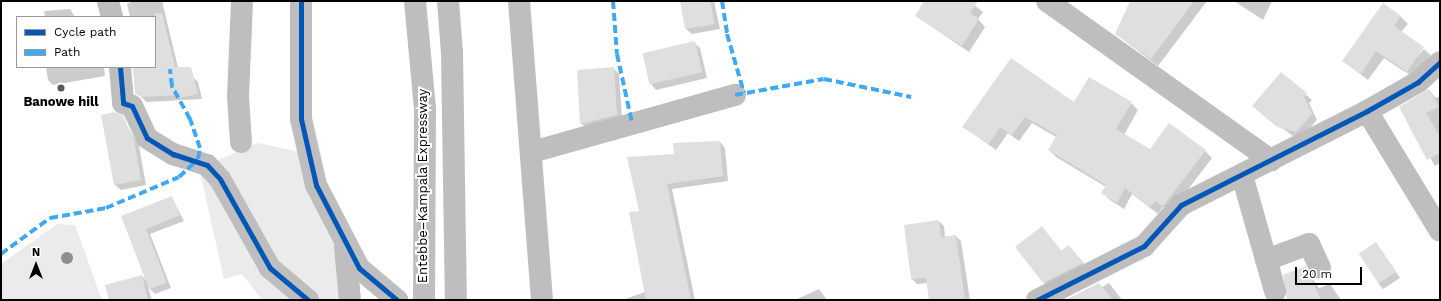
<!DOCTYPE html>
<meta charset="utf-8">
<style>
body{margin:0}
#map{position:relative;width:1441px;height:301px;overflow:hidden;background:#fff;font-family:"Work Sans",sans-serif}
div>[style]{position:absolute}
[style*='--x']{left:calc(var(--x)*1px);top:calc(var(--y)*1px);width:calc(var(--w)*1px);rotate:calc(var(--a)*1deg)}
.green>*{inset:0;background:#ebebeb}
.shadow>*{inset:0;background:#0003;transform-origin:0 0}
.building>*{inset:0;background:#dfdfdf;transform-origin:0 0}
.minor>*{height:22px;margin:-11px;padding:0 11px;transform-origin:11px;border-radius:11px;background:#bebebe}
.highway>*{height:22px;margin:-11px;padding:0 11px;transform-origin:11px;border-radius:11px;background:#bebebe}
.quiet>*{height:4px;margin-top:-2px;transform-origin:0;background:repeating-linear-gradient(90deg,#3fa9f5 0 8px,transparent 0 12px)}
.cycleway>*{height:5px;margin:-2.5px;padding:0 2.5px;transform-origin:2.5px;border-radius:2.5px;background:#0057b8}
.trees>*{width:12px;height:12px;margin:-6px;border-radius:50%;background:#8e8e8e}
.dots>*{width:11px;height:11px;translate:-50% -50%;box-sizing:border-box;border:2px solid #fff;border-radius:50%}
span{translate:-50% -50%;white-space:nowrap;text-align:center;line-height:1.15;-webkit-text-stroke:4px #fff;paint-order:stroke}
.poi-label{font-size:13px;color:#000;font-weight:700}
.street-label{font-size:13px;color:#000}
.frame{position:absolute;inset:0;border:2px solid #000;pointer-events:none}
.legend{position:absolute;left:16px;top:16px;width:140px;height:52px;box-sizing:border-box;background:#fff;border:1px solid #999;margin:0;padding:5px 7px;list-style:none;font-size:12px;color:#000}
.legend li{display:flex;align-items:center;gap:8px;height:20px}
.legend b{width:20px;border:1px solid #999}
.north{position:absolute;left:16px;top:245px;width:40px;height:40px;-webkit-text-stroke:3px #fff;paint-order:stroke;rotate:0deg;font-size:11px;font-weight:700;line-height:16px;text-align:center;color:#000}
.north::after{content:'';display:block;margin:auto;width:14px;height:18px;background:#000;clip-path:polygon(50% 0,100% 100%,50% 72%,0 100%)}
.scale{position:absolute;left:1295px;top:267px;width:67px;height:18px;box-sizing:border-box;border:2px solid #000;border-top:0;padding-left:5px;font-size:12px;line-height:14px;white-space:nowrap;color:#000;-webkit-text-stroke:3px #fff;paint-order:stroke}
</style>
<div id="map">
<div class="green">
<div style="clip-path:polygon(258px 143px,304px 153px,335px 201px,346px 300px,262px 300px,242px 274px,224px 279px,199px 168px)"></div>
<div style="clip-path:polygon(57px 224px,75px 225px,102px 300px,1px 300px,1px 264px)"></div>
</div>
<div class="shadow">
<div style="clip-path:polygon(133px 1px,162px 1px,181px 80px,193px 77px,198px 82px,202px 99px,147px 102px,136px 93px,133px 67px,155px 67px,155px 17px,130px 17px,127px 4px)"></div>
<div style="clip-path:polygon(714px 1px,720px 29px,692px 34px,686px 29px,681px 2px)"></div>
<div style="clip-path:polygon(926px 1px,969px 1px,983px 12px,978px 19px,985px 27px,969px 52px,916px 16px)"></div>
<div style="clip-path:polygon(1131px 1px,1207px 1px,1158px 66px,1116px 34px)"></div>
<div style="clip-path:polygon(1234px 1px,1272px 1px,1263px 20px)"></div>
<div style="clip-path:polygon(70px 9px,75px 17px,45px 17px,44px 11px)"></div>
<div style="clip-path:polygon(1400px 16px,1408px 24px,1401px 32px,1422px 48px,1405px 72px,1384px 58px,1368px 80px,1343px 61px)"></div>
<div style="clip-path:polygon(694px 43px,700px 48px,707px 78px,656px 90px,651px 84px)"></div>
<div style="left:1424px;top:49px;width:9px;height:29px;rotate:41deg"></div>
<div style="clip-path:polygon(46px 67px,104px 67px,105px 76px,53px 85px,48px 80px)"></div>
<div style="clip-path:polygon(613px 68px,619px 74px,622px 120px,587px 129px,581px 123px)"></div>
<div style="clip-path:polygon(1281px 73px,1312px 100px,1309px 103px,1317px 120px,1302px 137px,1293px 136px,1259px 111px)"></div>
<div style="clip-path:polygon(1429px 90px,1436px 98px,1440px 96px,1440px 163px,1435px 166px,1400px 108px)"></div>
<div style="clip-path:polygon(1075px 103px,1131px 103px,1138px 110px,1124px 135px,1151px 150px,1205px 151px,1212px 158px,1170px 213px,1163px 207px,1158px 214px,1132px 194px,1124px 209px,1110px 200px,1103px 193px,1106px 187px,1056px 157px,1049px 150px,1056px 137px,1032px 123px,1019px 141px,1008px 133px,996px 150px,964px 127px)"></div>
<div style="clip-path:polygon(122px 117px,139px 146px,146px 185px,121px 190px,115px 185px)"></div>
<div style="clip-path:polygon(720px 142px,725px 148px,728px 181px,672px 189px,695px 300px,622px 300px,645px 292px,640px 211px,675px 155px)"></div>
<div style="clip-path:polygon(172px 198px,184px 221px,150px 234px,171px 288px,155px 294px,148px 287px,152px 300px,110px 300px,142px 276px,148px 282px,123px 217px)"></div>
<div style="clip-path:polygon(939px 221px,944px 226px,945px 237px,956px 236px,961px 241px,970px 300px,930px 300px,928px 283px,917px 284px,912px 279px,905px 226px)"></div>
<div style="clip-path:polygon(1047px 233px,1062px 252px,1069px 246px,1088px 268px,1049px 288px,1044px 282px)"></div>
<div style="clip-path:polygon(1376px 243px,1400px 278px,1383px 289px,1378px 283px)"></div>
<div style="clip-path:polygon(1305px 268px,1319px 288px,1330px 284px,1341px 300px,1288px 300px)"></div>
<div style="clip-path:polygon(1109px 283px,1122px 300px,1075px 300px,1102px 287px)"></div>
<div style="clip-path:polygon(819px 289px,827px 300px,795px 300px)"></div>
</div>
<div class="building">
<div style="clip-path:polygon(680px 1px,710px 1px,715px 24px,685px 29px)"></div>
<div style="clip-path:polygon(924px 1px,978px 1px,970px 13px,979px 19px,962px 46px,915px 16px)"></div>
<div style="clip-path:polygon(1130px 1px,1194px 1px,1151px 59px,1115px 34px)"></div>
<div style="clip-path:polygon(1383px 3px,1401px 16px,1394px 26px,1424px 47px,1407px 72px,1376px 51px,1361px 74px,1342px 61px)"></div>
<div style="clip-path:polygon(155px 13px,162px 13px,175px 67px,191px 67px,198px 94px,180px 98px,180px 95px,141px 97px,135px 94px,133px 67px,155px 67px)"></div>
<div style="left:695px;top:41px;width:32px;height:54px;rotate:77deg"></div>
<div style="clip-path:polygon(1011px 58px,1074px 102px,1089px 77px,1132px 102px,1116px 129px,1150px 149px,1169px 123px,1206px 150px,1163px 206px,1155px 201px,1150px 207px,1125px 188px,1117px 203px,1101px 193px,1106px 185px,1048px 150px,1057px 135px,1025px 117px,1012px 135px,1000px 127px,989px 144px,962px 127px)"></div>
<div style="clip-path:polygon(614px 67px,617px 115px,580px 124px,577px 70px)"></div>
<div style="clip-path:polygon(1281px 72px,1307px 93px,1304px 97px,1312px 114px,1296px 132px,1277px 127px,1252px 106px)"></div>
<div style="clip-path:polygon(1429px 89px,1439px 107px,1426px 113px,1440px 137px,1440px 153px,1427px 160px,1399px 107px)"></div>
<div style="clip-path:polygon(115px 112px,123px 116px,134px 140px,141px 180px,114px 185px,101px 115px)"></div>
<div style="clip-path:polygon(720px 141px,723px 176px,667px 184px,691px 300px,646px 300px,629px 212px,639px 211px,627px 157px,674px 154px,673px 143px)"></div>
<div style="clip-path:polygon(172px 196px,180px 215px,146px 229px,167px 283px,149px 289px,121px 216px)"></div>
<div style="clip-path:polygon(939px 220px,941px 237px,956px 235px,965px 300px,929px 300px,926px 278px,911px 279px,904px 225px)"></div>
<div style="clip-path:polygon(1042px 226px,1061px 251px,1069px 245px,1083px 263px,1043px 283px,1015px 247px)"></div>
<div style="left:1376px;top:242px;width:36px;height:21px;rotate:56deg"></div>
<div style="clip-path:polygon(1306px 266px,1321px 300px,1287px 300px,1283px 275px)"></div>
<div style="clip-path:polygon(142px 275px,148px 300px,109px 300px,105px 285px)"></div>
<div style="clip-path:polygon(1099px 283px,1113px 300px,1065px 300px)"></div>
</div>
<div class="minor">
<div style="--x:108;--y:1;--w:16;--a:76"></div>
<div style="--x:301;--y:1;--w:118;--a:90"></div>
<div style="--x:301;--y:119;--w:68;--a:77.2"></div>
<div style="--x:316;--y:185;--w:93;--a:62.6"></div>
<div style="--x:359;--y:268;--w:50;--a:40.1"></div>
<div style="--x:519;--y:1;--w:300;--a:85.6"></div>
<div style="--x:1047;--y:1;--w:275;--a:35.4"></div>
<div style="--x:120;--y:67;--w:36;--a:85"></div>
<div style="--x:123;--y:103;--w:9;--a:18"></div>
<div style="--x:132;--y:106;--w:35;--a:65"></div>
<div style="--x:147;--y:138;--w:31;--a:32"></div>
<div style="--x:173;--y:154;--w:36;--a:18"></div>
<div style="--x:207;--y:165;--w:19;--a:47"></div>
<div style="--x:220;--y:179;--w:102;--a:60.7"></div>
<div style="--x:270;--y:268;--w:50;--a:40.1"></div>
<div style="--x:1367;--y:111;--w:140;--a:58.7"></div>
<div style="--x:241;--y:142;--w:45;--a:-93.8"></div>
<div style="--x:238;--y:97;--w:96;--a:-87.6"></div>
<div style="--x:532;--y:152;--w:211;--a:-15.7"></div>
<div style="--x:1242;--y:175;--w:121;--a:74.1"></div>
<div style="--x:345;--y:247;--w:53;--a:84.6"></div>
<div style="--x:1266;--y:260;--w:46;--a:-20.4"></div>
<div style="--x:1309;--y:244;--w:26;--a:65"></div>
<div style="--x:1037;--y:300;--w:120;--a:-26.8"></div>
<div style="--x:1144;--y:246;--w:55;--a:-47.9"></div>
<div style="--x:1181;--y:205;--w:208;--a:-26.8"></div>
<div style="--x:1367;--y:111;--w:59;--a:-29.6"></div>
<div style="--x:1418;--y:82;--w:30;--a:-42"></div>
</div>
<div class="highway">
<div style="--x:415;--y:1;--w:108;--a:84.7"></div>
<div style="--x:425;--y:109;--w:191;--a:90.3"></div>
<div style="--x:448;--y:1;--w:52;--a:85.6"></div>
<div style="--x:452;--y:53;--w:247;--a:89.1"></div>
</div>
<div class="quiet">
<div style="--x:613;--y:1;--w:53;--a:85.7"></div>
<div style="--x:617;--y:54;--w:71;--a:77.7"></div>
<div style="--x:722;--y:1;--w:33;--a:81"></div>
<div style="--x:727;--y:34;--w:61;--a:73.9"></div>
<div style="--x:735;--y:95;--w:90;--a:-10.2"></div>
<div style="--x:824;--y:79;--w:89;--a:11.7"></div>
<div style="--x:1;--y:254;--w:61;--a:-36.3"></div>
<div style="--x:50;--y:218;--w:57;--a:-10.1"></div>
<div style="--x:106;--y:208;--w:79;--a:-23"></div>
<div style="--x:179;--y:177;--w:26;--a:-43"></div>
<div style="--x:198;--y:159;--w:11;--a:-80"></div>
<div style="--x:200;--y:148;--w:31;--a:-109"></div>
<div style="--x:190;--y:119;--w:38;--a:-119"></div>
<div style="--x:172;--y:86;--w:17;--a:-97"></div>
</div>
<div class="cycleway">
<div style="--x:301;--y:1;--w:118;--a:90"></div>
<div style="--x:301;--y:119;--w:68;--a:77.2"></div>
<div style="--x:316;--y:185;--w:93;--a:62.6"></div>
<div style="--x:359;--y:268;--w:50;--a:40.1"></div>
<div style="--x:120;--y:67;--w:36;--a:85"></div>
<div style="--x:123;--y:103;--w:9;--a:18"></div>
<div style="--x:132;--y:106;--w:35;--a:65"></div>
<div style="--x:147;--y:138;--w:31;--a:32"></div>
<div style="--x:173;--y:154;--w:36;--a:18"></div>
<div style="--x:207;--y:165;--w:19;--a:47"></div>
<div style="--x:220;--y:179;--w:102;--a:60.7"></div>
<div style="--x:270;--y:268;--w:50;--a:40.1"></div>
<div style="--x:1037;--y:300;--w:120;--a:-26.8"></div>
<div style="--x:1144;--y:246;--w:55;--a:-47.9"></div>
<div style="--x:1181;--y:205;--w:208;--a:-26.8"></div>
<div style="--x:1367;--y:111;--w:59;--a:-29.6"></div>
<div style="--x:1418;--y:82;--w:30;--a:-42"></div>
</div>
<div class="trees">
<div style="left:67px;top:258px"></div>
</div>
<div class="dots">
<div style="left:61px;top:88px;background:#595959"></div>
</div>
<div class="poi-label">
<span style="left:61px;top:102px">Banowe hill</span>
</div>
<div class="street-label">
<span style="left:423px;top:186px;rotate:-90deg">Entebbe–Kampala Expressway</span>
</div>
<div class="frame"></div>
<ul class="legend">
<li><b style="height:5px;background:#0057b8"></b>Cycle path</li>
<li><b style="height:5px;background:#3fa9f5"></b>Path</li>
</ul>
<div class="north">N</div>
<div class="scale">20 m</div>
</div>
